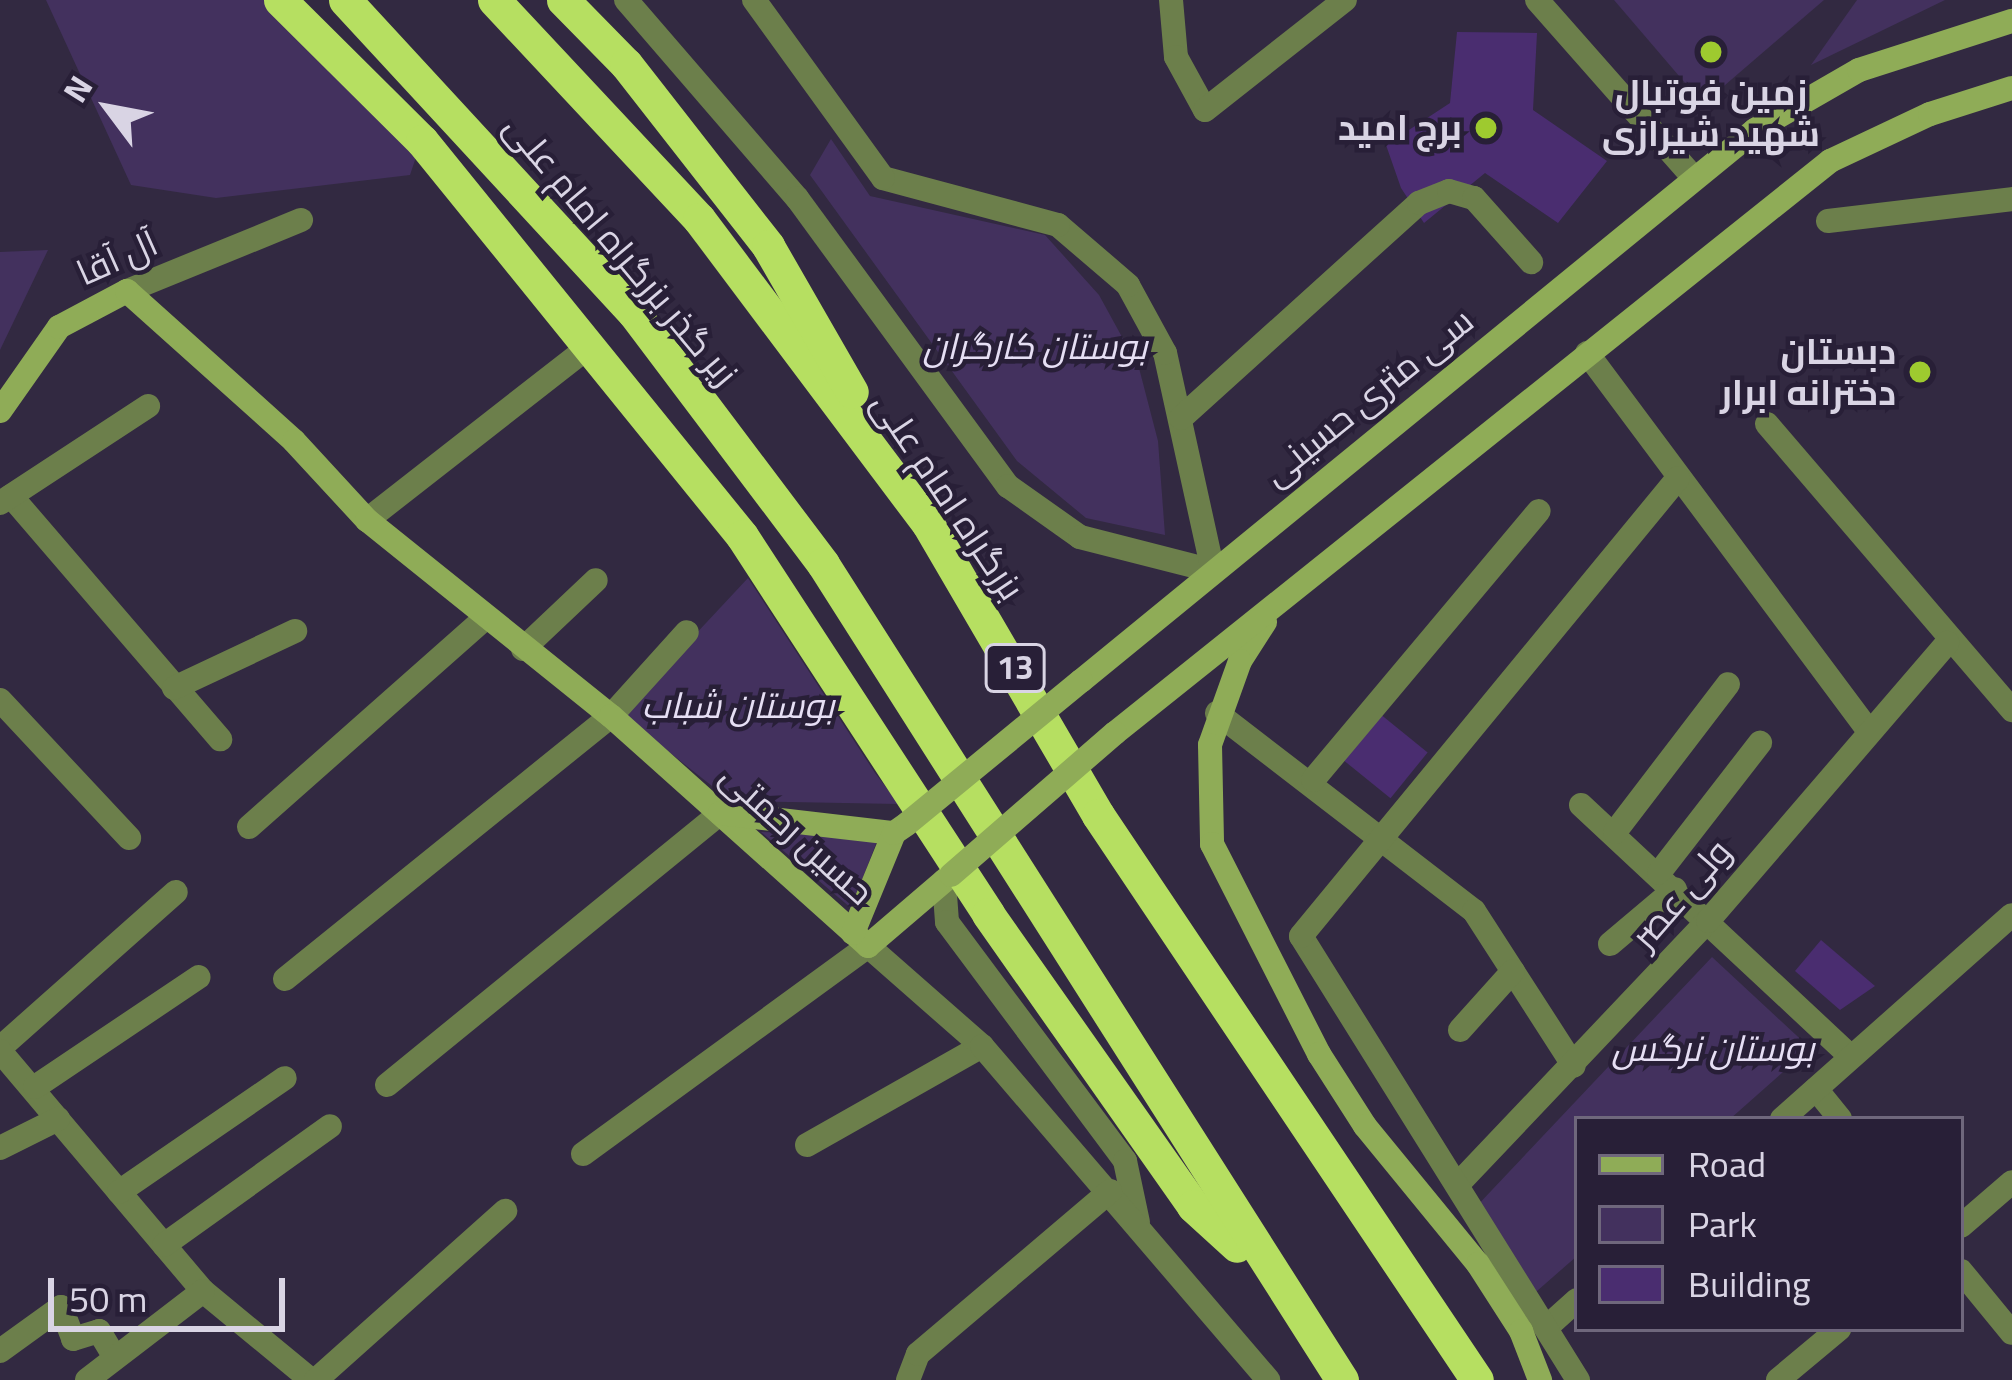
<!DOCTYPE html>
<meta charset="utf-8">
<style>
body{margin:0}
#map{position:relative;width:2012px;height:1380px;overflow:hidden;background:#322941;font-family:Georgia,Cairo,serif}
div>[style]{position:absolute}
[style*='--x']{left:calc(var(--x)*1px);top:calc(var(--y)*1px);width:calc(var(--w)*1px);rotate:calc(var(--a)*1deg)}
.green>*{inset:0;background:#43315e}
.building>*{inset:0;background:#4a2d70;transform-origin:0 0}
.minor>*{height:24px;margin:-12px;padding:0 12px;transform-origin:12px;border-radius:12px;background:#6c7f4b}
.secondary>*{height:24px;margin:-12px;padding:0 12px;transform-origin:12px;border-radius:12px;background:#8fac57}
.trunk>*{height:33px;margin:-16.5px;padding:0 16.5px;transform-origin:16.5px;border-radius:16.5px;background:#b6df61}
.secondary-bridge>*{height:24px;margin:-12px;padding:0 12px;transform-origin:12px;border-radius:12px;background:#8fac57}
.dots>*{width:33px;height:33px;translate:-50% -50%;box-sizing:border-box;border:6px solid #281f37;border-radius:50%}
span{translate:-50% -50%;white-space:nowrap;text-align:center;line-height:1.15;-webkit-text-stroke:9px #281f37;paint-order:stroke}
.shield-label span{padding:3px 9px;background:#281f37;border:3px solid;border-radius:9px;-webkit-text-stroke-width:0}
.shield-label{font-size:33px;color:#d9d4e4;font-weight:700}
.poi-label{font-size:36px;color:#d9d4e4;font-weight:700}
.right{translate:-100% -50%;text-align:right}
.street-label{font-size:36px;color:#d9d4e4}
.park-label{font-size:36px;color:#e6dff4;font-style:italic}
.legend{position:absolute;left:1574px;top:1116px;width:390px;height:216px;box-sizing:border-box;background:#281f37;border:3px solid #6f677c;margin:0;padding:15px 21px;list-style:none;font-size:36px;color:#d9d4e4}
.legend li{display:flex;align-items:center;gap:24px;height:60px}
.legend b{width:60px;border:3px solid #6f677c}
.north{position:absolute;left:48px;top:48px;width:120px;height:120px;-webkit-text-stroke:9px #281f37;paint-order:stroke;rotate:302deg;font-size:33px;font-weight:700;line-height:48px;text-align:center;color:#d9d4e4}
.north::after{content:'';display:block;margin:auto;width:42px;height:54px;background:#d9d4e4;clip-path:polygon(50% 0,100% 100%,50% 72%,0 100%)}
.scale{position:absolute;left:48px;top:1278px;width:237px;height:54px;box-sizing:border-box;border:6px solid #d9d4e4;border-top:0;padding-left:15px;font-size:36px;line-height:42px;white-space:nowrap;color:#d9d4e4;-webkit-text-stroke:9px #281f37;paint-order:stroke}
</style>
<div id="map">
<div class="green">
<div style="clip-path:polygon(46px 0,267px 0,422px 139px,410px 175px,216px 198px,131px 185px)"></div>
<div style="clip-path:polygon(1614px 0,1824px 0,1703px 104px)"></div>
<div style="clip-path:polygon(1857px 0,1945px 0,1811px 65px)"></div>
<div style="clip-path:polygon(831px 139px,870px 196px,1045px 235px,1099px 295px,1139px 368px,1158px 441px,1165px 535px,1086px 518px,1017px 461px,810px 175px)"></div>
<div style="clip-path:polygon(48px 250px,0 350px,0 252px)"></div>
<div style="clip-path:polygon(748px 578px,875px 773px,899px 804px,731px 801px,621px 714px)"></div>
<div style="clip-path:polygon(761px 832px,879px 836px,851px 908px)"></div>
<div style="clip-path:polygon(1712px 957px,1810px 1048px,1730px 1119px,1577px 1119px,1577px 1256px,1529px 1298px,1474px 1209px)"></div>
</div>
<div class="building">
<div style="clip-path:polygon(1457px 32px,1537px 33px,1533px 110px,1607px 161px,1558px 223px,1485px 173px,1424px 223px,1401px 188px,1386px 145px,1450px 103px)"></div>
<div style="left:1374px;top:709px;width:69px;height:59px;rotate:39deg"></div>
<div style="clip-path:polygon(1821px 940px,1875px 986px,1840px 1010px,1795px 971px)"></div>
</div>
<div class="minor">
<div style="--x:626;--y:0;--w:262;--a:49.2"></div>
<div style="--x:797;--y:198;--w:357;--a:53.8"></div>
<div style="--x:1008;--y:486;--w:88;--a:35.3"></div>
<div style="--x:1080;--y:537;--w:137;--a:14.3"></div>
<div style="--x:1213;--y:571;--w:223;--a:-102.4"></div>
<div style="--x:1165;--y:353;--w:77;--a:-118.6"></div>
<div style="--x:1128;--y:285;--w:92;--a:-139.4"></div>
<div style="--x:1058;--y:225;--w:181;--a:-165"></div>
<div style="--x:883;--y:178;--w:220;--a:-125.9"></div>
<div style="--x:1171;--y:0;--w:57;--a:85"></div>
<div style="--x:1176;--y:57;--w:60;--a:61.3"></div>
<div style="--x:1205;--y:110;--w:178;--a:-38.2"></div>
<div style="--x:1537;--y:0;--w:237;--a:48.6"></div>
<div style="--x:1828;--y:221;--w:185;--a:-6.8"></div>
<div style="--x:127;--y:291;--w:188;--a:-22.2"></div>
<div style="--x:1587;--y:353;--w:469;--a:53.3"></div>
<div style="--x:1181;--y:418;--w:321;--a:-42.1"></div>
<div style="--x:1419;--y:203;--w:32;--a:-22"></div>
<div style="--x:1449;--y:191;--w:26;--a:16"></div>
<div style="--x:1474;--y:198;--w:86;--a:48.3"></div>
<div style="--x:1767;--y:424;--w:377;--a:49.4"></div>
<div style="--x:11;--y:496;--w:321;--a:49.3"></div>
<div style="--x:0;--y:503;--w:177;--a:-33.2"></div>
<div style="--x:367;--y:520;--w:278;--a:-38"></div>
<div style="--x:523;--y:649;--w:100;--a:-43.4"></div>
<div style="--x:174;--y:688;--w:134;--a:-25.2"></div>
<div style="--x:0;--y:700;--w:189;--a:46.9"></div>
<div style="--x:1217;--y:713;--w:324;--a:37.6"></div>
<div style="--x:1474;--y:911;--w:184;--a:57.2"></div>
<div style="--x:1313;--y:780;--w:351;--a:-50"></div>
<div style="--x:1581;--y:805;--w:369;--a:43"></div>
<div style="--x:249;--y:827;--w:315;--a:-41.5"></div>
<div style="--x:1615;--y:832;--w:186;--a:-52.6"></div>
<div style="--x:1659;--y:873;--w:165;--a:-52.2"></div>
<div style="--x:944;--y:881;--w:41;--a:85.8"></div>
<div style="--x:947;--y:922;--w:298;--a:53.3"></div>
<div style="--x:1125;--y:1161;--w:62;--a:78"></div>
<div style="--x:1610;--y:944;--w:85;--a:-40.2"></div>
<div style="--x:285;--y:979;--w:419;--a:-38.9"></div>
<div style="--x:611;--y:716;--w:113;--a:-47.9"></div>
<div style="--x:1460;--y:1030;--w:79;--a:-48.1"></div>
<div style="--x:0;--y:1048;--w:235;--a:-41.6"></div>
<div style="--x:0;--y:1051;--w:314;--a:49.8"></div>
<div style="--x:203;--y:1291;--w:140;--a:39.5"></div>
<div style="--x:387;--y:1085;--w:430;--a:-39.2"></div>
<div style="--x:35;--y:1087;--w:197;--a:-33.9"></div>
<div style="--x:1816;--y:1089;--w:38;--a:51"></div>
<div style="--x:1782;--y:1119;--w:307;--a:-41.6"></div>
<div style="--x:807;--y:1145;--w:201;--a:-29.5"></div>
<div style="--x:0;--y:1148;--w:65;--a:-26.6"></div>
<div style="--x:583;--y:1154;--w:353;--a:-36.1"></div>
<div style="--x:868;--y:946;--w:152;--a:41.3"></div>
<div style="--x:982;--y:1046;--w:440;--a:49.4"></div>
<div style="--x:1460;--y:1182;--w:360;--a:-46.5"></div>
<div style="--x:1708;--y:921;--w:367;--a:-49.3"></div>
<div style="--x:119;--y:1192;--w:201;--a:-34.5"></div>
<div style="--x:1961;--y:1226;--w:67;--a:-40.8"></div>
<div style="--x:164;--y:1245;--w:204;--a:-35.6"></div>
<div style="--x:1961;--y:1271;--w:80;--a:50.6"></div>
<div style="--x:1548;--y:1326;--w:39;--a:-42"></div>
<div style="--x:0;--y:1351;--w:75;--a:-35.8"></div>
<div style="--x:61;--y:1307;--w:34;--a:69"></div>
<div style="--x:73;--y:1339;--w:27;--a:-17"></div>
<div style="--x:99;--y:1331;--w:29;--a:59"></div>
<div style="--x:87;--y:1380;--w:146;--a:-37.5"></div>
<div style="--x:316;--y:1380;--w:254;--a:-41.8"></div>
<div style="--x:908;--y:1380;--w:28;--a:-69"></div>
<div style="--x:918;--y:1354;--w:252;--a:-40.3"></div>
<div style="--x:1578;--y:1380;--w:523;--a:-121.96"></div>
<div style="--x:1301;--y:936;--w:593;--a:-50.54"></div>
<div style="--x:1778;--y:1380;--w:80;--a:-39.9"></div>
</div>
<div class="secondary">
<div style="--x:0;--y:411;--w:103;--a:-54.9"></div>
<div style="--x:59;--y:327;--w:77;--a:-27.9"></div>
<div style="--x:127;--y:291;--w:224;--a:41.9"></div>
<div style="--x:294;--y:441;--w:108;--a:47.3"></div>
<div style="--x:367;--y:520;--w:313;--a:38.8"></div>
<div style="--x:611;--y:716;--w:345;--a:41.8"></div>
<div style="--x:868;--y:946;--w:109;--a:-40.5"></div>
<div style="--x:1265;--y:622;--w:46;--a:122.7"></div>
<div style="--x:1240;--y:661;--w:89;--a:109.7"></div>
<div style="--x:1210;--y:745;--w:99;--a:88.8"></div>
<div style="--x:1212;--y:844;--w:236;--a:63"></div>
<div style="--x:1319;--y:1054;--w:85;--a:57.4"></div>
<div style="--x:1365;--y:1126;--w:178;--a:50.7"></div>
<div style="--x:1478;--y:1264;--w:80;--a:57.3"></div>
<div style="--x:1521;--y:1331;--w:53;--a:68.8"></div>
<div style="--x:1081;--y:681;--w:871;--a:-39.27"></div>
<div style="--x:1755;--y:130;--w:120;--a:-30"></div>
<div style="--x:1859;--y:70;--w:161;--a:-17.8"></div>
<div style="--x:1115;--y:733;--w:916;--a:-38.66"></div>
<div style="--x:1830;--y:161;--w:110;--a:-25.2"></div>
<div style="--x:1930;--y:114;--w:86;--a:-17.6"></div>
<div style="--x:720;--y:813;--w:175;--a:6.6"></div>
<div style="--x:853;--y:933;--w:108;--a:-67.7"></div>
<div style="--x:894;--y:833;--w:16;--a:-35"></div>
</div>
<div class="trunk">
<div style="--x:280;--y:0;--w:200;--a:44.8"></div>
<div style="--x:422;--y:141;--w:508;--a:50.99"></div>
<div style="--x:742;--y:536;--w:451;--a:56.9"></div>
<div style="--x:988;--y:914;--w:357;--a:54.9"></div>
<div style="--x:1193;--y:1206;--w:59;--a:42.3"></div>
<div style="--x:345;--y:0;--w:426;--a:47.3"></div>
<div style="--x:634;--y:313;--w:314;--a:53"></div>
<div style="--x:823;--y:564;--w:967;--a:57.54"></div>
<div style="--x:494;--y:0;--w:300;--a:46.9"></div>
<div style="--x:699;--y:219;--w:381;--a:53.1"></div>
<div style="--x:928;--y:524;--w:337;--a:59.7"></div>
<div style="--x:1098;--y:815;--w:680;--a:56.15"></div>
<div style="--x:563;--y:0;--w:90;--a:45.5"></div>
<div style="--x:626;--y:64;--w:231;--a:52"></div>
<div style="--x:768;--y:246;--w:168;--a:60.1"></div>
</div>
<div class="secondary-bridge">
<div style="--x:908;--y:823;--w:224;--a:-39.4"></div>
<div style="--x:951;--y:875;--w:217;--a:-40.9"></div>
</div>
<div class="dots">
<div style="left:1711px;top:52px;background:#9eca2f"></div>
<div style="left:1486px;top:128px;background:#9eca2f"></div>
<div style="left:1920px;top:372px;background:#9eca2f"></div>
</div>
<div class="shield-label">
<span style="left:1015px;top:668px">13</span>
</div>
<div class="poi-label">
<span style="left:1711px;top:113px">زمین فوتبال<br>شهید شیرازی</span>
<span class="right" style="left:1462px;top:128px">برج امید</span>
<span class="right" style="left:1896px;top:372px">دبستان<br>دخترانه ابرار</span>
</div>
<div class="street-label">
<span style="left:621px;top:250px;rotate:50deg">زیر گذر بزرگراه امام علی</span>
<span style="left:117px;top:258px;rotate:-24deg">آل آقا</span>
<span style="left:1368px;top:397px;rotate:-39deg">سی متری حسینی</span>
<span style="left:948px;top:496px;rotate:56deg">بزرگراه امام علی</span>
<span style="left:797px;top:834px;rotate:42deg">حسین رحمتی</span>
<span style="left:1681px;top:894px;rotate:-49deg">ولی عصر</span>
</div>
<div class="park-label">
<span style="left:1035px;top:347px">بوستان کارگران</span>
<span style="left:738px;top:706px">بوستان شباب</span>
<span style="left:1713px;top:1049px">بوستان نرگس</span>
</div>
<ul class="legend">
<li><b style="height:15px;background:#8fac57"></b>Road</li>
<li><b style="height:33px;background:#43315e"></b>Park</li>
<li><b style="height:33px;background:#4a2d70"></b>Building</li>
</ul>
<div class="north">N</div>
<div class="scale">50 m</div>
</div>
